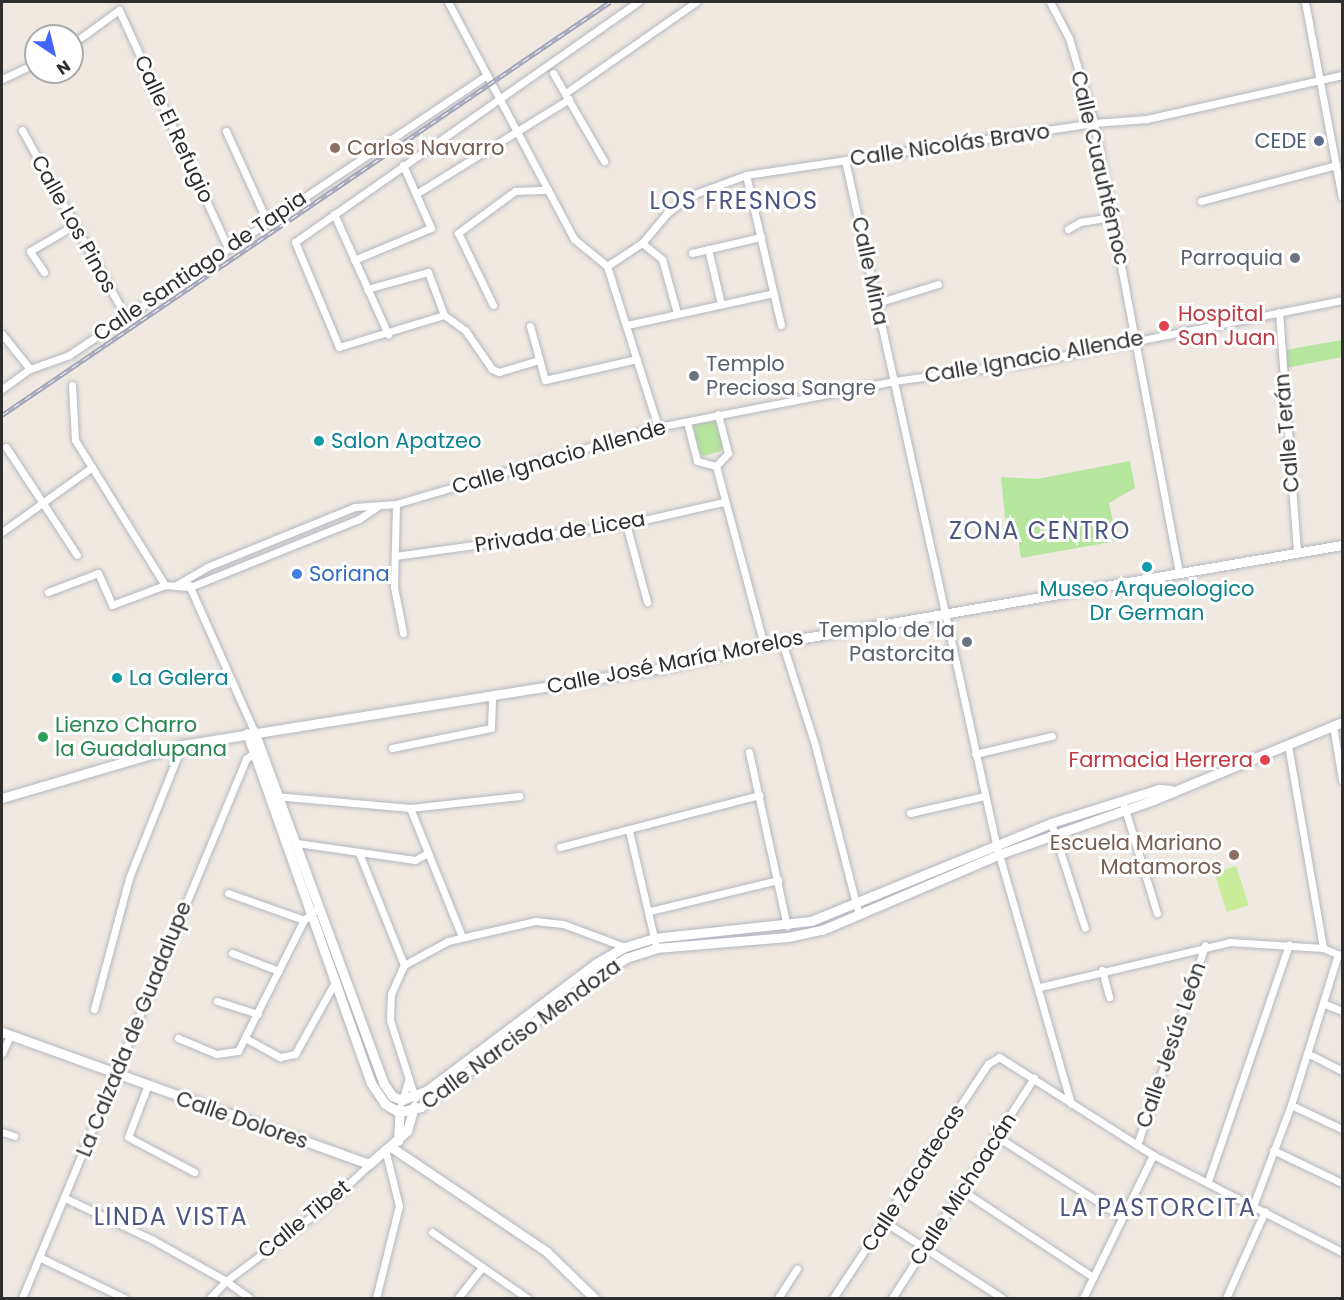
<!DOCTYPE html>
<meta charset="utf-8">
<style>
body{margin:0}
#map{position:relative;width:1344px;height:1300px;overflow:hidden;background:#efe9e1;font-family:Poppins,sans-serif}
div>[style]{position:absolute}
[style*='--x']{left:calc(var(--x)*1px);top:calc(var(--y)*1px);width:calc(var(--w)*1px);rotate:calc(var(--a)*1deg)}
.green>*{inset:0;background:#b6e59e}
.pitch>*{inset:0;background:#c9ec9a;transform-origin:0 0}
.roads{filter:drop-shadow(0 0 2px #b4b7c1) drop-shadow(0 0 2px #b4b7c1)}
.minor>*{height:7px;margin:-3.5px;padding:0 3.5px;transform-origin:3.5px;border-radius:3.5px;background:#fff}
.tertiary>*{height:9px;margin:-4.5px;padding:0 4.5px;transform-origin:4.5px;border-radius:4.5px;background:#fff}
.rail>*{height:4.5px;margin-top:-2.25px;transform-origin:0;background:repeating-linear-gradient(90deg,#fff 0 7px,#a3a6b8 0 14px);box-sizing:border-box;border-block:2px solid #a3a6b8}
.dots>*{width:16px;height:16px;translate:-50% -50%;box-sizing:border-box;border:3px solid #fff;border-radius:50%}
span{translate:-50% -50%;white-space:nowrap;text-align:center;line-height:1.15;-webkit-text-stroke:6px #fff;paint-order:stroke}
.street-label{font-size:21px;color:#2e2e2e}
.service-label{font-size:21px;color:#4e5e75}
.right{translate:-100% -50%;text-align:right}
.education-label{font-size:21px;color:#785e54}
.left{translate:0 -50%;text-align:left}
.worship-label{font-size:21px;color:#5b616d}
.health-label{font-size:21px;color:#be3a42}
.culture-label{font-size:21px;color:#0d838f}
.shop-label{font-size:21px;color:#366cbe}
.leisure-label{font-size:21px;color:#27864d}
.quarter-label{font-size:24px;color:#4d5680;letter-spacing:1.5px}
.frame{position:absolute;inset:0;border:3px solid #2e2e2e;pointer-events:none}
.north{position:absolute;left:24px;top:24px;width:60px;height:60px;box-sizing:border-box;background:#fff;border:2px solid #ababab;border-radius:50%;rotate:145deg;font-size:16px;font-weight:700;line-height:24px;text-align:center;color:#2e2e2e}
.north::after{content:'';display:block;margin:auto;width:21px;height:27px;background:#4264fb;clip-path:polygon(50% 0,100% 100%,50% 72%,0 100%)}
</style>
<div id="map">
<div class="green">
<div style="clip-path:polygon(1342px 340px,1342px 357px,1286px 368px,1285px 350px)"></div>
<div style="clip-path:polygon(714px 419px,724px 446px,721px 451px,704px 456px,700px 454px,693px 427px,696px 422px)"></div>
<div style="clip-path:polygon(1130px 461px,1135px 488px,1109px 503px,1117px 541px,1021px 558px,1018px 537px,1007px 536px,1001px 477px,1037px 479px)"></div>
</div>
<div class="pitch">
<div style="left:1236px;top:866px;width:41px;height:23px;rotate:72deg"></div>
</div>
<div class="roads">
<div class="minor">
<div style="--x:448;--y:2;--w:268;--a:62"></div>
<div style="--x:574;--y:239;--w:43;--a:39.3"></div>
<div style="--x:1050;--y:2;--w:41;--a:62.2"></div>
<div style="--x:1069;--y:38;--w:89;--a:73.6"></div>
<div style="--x:1094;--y:123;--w:457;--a:79.3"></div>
<div style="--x:1305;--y:2;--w:198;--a:79.3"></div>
<div style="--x:72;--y:44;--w:58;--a:-35.9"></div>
<div style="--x:119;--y:10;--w:262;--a:65.4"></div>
<div style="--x:553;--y:73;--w:102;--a:59.9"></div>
<div style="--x:2;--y:79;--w:38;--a:-25"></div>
<div style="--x:567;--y:92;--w:157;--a:-34.9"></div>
<div style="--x:22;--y:130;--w:214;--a:60.9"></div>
<div style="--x:226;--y:131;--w:99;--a:65.5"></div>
<div style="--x:845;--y:160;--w:700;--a:77.55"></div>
<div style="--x:996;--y:844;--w:270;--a:73.9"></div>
<div style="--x:746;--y:175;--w:154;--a:76.9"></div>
<div style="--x:416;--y:194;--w:180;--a:-31.8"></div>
<div style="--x:1201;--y:201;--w:140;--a:-14.9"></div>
<div style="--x:334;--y:214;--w:132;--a:65.8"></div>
<div style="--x:1068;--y:229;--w:14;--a:-30"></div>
<div style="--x:1080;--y:222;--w:33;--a:-9"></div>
<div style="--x:642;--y:243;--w:26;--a:39"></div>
<div style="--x:662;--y:259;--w:56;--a:74.5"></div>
<div style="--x:708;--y:249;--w:57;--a:76.7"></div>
<div style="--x:692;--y:253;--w:71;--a:-13.1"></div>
<div style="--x:354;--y:260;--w:83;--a:-22.6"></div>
<div style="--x:431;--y:228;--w:69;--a:-114"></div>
<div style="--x:607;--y:266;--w:42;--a:-33.3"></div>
<div style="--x:642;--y:243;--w:38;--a:-50"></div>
<div style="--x:666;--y:214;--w:29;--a:-38"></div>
<div style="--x:689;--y:196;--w:61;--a:-20.2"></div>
<div style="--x:746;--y:175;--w:352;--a:-8.5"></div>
<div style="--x:1094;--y:123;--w:53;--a:-4.3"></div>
<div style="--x:1147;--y:119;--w:200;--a:-12.7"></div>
<div style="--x:607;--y:266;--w:169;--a:72.4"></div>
<div style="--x:44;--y:272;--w:25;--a:-124"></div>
<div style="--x:30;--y:251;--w:50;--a:-30.2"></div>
<div style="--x:367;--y:289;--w:63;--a:-15.6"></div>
<div style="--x:428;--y:272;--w:46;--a:69.6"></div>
<div style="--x:444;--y:315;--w:26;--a:36"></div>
<div style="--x:465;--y:330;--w:47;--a:55.3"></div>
<div style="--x:492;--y:369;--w:8;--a:23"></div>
<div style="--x:499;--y:372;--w:42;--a:-16.7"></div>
<div style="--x:877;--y:303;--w:64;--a:-17.3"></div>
<div style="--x:493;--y:305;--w:80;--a:-115.9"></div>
<div style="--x:458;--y:233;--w:71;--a:-36.4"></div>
<div style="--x:515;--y:191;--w:33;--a:-2"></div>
<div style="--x:1279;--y:312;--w:242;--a:85.7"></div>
<div style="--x:444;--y:315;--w:110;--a:163.1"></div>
<div style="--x:339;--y:347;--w:114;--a:-112.7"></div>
<div style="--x:295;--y:242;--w:419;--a:-35"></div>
<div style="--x:627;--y:325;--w:150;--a:-12.3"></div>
<div style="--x:530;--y:326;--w:56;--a:74.5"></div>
<div style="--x:545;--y:380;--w:94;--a:-12.9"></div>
<div style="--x:2;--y:334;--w:45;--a:51.3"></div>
<div style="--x:72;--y:385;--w:55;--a:86.9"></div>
<div style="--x:75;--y:440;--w:171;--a:58.2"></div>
<div style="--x:2;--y:389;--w:34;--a:-36"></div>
<div style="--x:30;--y:369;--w:41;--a:-19.7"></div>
<div style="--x:69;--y:355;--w:503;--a:-33.82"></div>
<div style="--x:687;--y:422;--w:40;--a:75.6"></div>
<div style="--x:697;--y:461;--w:20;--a:15"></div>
<div style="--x:716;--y:466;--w:18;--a:-47"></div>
<div style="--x:728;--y:453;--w:40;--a:-104.4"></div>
<div style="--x:6;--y:447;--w:129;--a:56.7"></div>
<div style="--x:716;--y:466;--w:185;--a:75"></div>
<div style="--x:396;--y:504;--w:83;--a:91.4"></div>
<div style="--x:394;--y:587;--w:47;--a:78.9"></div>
<div style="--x:626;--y:524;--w:81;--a:74.9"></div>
<div style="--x:2;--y:532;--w:111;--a:-35.8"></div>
<div style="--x:395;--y:556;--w:233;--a:-7.9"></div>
<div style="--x:626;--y:524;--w:100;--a:-12.7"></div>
<div style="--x:178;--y:584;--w:34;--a:-30"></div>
<div style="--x:207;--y:567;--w:160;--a:-22.1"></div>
<div style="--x:355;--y:507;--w:41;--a:-4.2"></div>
<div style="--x:396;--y:504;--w:273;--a:-16.4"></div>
<div style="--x:658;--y:427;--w:240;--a:-11"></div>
<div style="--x:894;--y:381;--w:144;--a:-8"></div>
<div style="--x:1037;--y:361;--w:311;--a:-11.3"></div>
<div style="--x:189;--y:585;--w:160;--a:66"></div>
<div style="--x:48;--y:592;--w:53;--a:-20.8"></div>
<div style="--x:98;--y:573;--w:35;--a:66"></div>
<div style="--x:112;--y:605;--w:57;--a:-20.7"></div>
<div style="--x:165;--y:585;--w:25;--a:5"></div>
<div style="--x:190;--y:587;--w:182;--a:-21.9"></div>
<div style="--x:359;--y:519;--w:22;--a:-34"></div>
<div style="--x:782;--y:642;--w:108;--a:72.2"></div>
<div style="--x:815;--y:745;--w:176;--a:75.5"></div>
<div style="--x:1333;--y:726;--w:55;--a:80.5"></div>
<div style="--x:1288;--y:745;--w:206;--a:80.2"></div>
<div style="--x:392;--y:748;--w:101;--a:-11.4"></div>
<div style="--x:491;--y:728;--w:33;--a:-88"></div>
<div style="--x:749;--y:752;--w:178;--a:77.7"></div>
<div style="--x:975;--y:754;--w:79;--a:-13.2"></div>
<div style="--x:275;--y:796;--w:136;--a:5.1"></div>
<div style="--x:410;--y:808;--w:110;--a:-6.3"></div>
<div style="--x:1124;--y:806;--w:112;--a:72.9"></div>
<div style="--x:410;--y:808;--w:139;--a:68"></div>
<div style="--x:910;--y:813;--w:77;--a:-12.8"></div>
<div style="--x:1051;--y:823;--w:110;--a:72.1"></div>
<div style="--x:629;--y:831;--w:114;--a:76.8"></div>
<div style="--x:297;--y:843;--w:119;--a:8.2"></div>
<div style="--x:415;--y:860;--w:15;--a:-28"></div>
<div style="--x:560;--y:847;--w:206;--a:-14.6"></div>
<div style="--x:359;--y:853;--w:121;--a:68.1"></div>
<div style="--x:228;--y:893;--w:81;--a:19.6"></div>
<div style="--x:650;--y:911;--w:132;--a:-13.6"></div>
<div style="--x:232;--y:953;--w:50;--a:21"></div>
<div style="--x:1102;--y:970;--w:28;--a:75"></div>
<div style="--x:1040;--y:987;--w:195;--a:-13.3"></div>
<div style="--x:1230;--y:942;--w:93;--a:3.7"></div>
<div style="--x:1323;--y:948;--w:21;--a:23"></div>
<div style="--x:217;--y:1001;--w:43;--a:17.6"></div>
<div style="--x:1323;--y:1003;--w:21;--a:23"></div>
<div style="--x:94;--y:1009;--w:136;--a:-75"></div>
<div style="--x:129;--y:878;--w:143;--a:-68.3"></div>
<div style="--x:178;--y:1038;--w:41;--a:22.8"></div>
<div style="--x:216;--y:1054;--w:22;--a:-8"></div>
<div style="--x:238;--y:1051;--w:147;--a:-63.3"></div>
<div style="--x:304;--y:920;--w:13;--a:-42"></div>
<div style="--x:247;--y:1039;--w:38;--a:29"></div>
<div style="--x:280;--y:1057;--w:15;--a:-11"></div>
<div style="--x:295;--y:1054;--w:82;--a:-60.9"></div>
<div style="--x:2;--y:1053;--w:19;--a:-65"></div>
<div style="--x:1307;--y:1053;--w:39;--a:27"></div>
<div style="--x:147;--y:1087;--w:53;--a:110.8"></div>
<div style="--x:128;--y:1137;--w:75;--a:27.9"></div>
<div style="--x:415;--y:1098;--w:82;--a:-107.8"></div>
<div style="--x:390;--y:1020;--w:26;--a:-88"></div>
<div style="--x:391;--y:994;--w:32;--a:-66"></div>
<div style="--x:404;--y:965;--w:50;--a:-28.6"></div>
<div style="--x:448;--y:941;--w:89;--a:-12.9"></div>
<div style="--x:535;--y:921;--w:28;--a:6"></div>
<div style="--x:563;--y:924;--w:66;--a:20.4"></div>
<div style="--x:402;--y:1100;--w:22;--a:-72"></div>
<div style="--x:1291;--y:1105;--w:56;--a:25.2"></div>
<div style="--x:2;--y:1132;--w:13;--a:18"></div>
<div style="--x:996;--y:1136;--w:150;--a:32.7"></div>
<div style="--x:1137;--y:1145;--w:211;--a:-71.2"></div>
<div style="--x:1273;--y:1150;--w:76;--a:25.6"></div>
<div style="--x:1208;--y:1181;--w:250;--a:-71.1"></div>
<div style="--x:963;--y:1191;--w:156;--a:33.5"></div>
<div style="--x:65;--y:1198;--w:98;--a:25.5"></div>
<div style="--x:153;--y:1240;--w:84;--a:29.3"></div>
<div style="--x:226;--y:1281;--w:29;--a:36"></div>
<div style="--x:1253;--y:1206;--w:108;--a:-69.4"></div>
<div style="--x:1291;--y:1105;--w:158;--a:-72.7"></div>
<div style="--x:885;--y:1222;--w:140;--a:33"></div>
<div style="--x:432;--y:1232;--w:116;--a:34.8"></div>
<div style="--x:41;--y:1258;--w:92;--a:25.7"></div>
<div style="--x:22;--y:1298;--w:584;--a:-67.43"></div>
<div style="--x:246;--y:759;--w:13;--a:-39"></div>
<div style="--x:210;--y:1298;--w:23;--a:-47"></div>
<div style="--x:226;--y:1281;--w:121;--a:-37"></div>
<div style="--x:323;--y:1208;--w:66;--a:-43.2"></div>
<div style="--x:376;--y:1298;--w:95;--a:-76"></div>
<div style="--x:399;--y:1206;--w:55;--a:-103.8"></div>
<div style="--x:458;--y:1298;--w:39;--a:-52"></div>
<div style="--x:778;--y:1298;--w:35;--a:-57"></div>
<div style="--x:833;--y:1298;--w:281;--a:-56.5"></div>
<div style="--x:988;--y:1064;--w:13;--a:-32"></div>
<div style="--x:999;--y:1057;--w:183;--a:32.5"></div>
<div style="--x:1153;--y:1155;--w:212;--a:27.2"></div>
<div style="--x:892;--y:1298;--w:262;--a:-57.2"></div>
<div style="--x:1083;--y:1298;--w:159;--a:-63.9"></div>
<div style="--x:1226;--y:1298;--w:95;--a:-65.9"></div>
</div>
<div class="tertiary">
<div style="--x:254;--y:731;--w:376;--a:69.8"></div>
<div style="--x:384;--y:1084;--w:14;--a:56"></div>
<div style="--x:392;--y:1096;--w:11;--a:22"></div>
<div style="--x:402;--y:1100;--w:26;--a:-21"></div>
<div style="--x:426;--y:1091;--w:211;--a:-36.9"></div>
<div style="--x:595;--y:964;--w:34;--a:-30"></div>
<div style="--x:625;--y:947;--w:30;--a:-17"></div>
<div style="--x:654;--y:938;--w:158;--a:-6.2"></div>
<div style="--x:811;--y:921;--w:259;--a:-22.2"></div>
<div style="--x:1051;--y:823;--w:113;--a:-17.5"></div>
<div style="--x:1159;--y:789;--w:12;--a:5"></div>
<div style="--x:247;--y:733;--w:371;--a:70.5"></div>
<div style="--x:371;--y:1083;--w:25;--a:56"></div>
<div style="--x:385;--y:1104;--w:16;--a:30"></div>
<div style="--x:399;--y:1112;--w:23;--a:-13"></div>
<div style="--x:421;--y:1107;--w:200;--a:-36.9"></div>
<div style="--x:581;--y:987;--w:54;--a:-32.8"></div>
<div style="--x:626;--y:958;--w:32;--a:-18"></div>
<div style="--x:656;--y:948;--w:132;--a:-4.8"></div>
<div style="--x:788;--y:937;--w:35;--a:-12"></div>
<div style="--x:822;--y:930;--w:194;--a:-23.1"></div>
<div style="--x:1000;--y:854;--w:162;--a:-19.4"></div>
<div style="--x:1153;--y:800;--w:204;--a:-22.4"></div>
<div style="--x:2;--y:798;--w:188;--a:-16.4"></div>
<div style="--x:182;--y:745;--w:483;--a:-9.1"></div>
<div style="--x:659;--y:669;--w:108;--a:-12.9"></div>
<div style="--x:764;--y:645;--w:587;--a:-9.82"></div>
<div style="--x:2;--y:1032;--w:390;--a:19.8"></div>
<div style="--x:369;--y:1164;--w:50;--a:-41"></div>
<div style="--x:407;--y:1131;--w:26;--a:-74"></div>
<div style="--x:398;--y:1141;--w:33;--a:-87"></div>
<div style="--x:391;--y:1147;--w:188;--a:33.9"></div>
<div style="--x:547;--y:1252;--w:66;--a:44.4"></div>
</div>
</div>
<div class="rail">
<div style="--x:2;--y:415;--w:735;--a:-34.19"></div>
</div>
<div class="dots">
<div style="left:1319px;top:141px;background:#5c6f8a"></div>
<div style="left:335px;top:148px;background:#8d6e63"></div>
<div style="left:1295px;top:258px;background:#6b7280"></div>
<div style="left:1164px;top:326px;background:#e0444e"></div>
<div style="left:694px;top:376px;background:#6b7280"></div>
<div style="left:319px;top:441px;background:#0f9aa8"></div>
<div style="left:1147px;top:567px;background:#0f9aa8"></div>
<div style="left:297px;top:574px;background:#3f7fe0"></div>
<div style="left:967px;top:642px;background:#6b7280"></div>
<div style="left:117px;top:678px;background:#0f9aa8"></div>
<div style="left:43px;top:737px;background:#2e9e5b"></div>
<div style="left:1265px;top:760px;background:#e0444e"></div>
<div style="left:1234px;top:855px;background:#8d6e63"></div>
</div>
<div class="street-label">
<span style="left:174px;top:129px;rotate:65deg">Calle El Refugio</span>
<span style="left:950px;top:145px;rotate:-8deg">Calle Nicolás Bravo</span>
<span style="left:1100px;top:168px;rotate:77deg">Calle Cuauhtémoc</span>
<span style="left:74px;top:224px;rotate:61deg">Calle Los Pinos</span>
<span style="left:200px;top:266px;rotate:-34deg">Calle Santiago de Tapia</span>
<span style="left:870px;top:271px;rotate:78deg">Calle Mina</span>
<span style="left:1034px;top:357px;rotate:-10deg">Calle Ignacio Allende</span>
<span style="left:1287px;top:433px;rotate:-95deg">Calle Terán</span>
<span style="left:559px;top:457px;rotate:-16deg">Calle Ignacio Allende</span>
<span style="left:560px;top:532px;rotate:-9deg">Privada de Licea</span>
<span style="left:675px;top:662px;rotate:-11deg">Calle José María Morelos</span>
<span style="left:134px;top:1029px;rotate:-68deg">La Calzada de Guadalupe</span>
<span style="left:521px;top:1034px;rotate:-36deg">Calle Narciso Mendoza</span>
<span style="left:1171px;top:1045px;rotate:-71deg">Calle Jesús León</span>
<span style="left:242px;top:1120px;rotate:19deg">Calle Dolores</span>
<span style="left:913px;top:1178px;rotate:-57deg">Calle Zacatecas</span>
<span style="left:963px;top:1189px;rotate:-57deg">Calle Michoacán</span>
<span style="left:304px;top:1219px;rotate:-39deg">Calle Tibet</span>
</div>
<div class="service-label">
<span class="right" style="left:1307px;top:141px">CEDE</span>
</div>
<div class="education-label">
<span class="left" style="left:347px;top:148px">Carlos Navarro</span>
<span class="right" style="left:1222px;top:855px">Escuela Mariano<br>Matamoros</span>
</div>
<div class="worship-label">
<span class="right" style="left:1283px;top:258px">Parroquia</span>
<span class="left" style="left:706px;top:376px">Templo<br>Preciosa Sangre</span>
<span class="right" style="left:955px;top:642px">Templo de la<br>Pastorcita</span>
</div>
<div class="health-label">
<span class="left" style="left:1178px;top:326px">Hospital<br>San Juan</span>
<span class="right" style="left:1253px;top:760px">Farmacia Herrera</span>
</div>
<div class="culture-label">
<span class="left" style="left:331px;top:441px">Salon Apatzeo</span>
<span style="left:1147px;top:601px">Museo Arqueologico<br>Dr German</span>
<span class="left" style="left:129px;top:678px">La Galera</span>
</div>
<div class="shop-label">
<span class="left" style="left:309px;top:574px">Soriana</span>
</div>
<div class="leisure-label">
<span class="left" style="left:55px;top:737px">Lienzo Charro<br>la Guadalupana</span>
</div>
<div class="quarter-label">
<span style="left:734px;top:201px">LOS FRESNOS</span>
<span style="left:1040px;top:531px">ZONA CENTRO</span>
<span style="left:1158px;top:1208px">LA PASTORCITA</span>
<span style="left:171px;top:1217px">LINDA VISTA</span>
</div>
<div class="frame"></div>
<div class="north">N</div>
</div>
